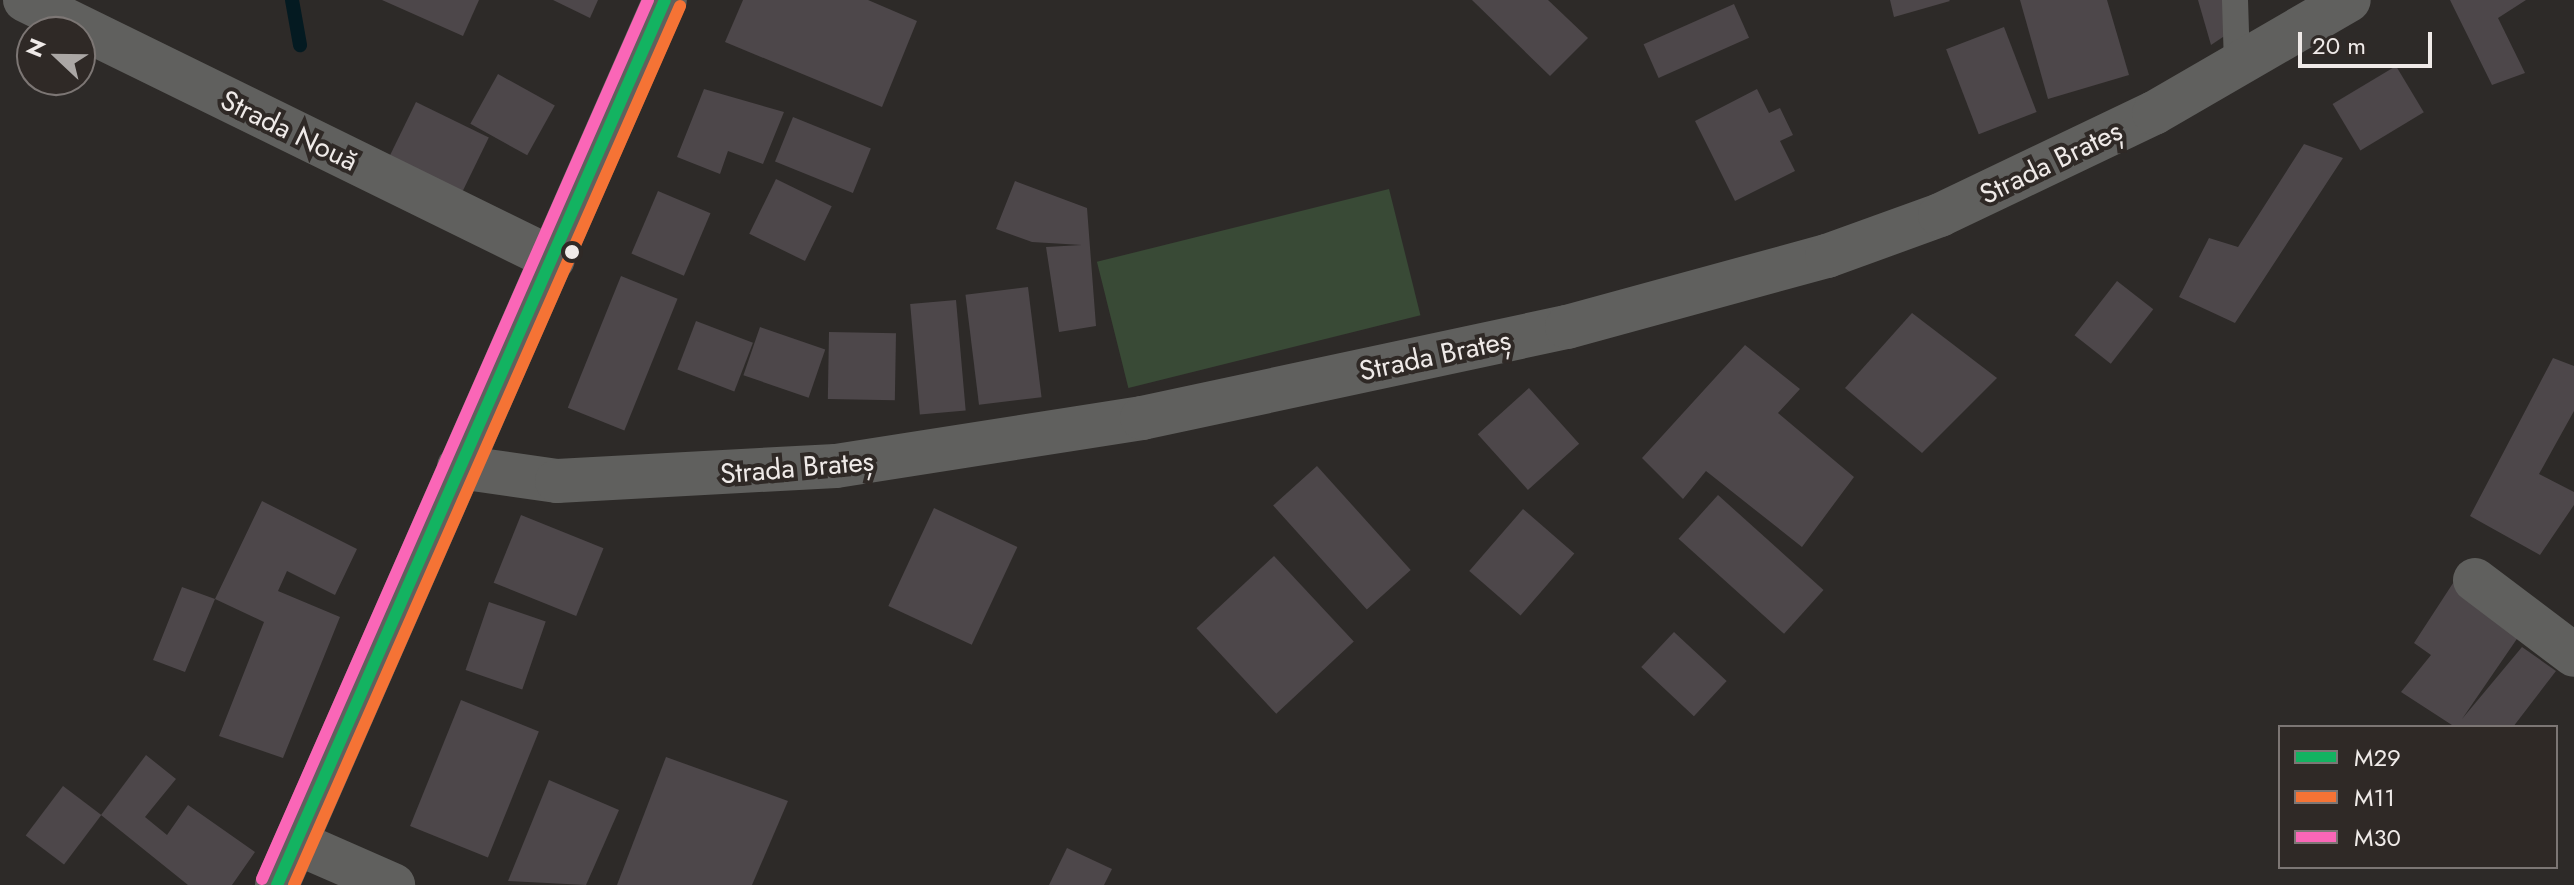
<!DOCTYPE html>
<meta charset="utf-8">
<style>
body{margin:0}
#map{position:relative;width:2574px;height:885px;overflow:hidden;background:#2d2a28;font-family:Jost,sans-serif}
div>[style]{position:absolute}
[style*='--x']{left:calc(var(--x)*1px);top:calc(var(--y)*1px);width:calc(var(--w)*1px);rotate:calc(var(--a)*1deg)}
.green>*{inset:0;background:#394a36;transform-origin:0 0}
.stream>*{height:14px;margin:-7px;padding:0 7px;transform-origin:7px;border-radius:7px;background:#041a21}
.building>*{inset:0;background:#4d474a;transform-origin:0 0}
.service>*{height:26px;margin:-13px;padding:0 13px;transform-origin:13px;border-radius:13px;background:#60605e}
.minor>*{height:44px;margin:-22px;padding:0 22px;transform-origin:22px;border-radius:22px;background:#60605e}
.tertiary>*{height:44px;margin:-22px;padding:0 22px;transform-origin:22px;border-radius:22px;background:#60605e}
.bus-1>*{height:12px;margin:-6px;padding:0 6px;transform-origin:6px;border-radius:6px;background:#13b361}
.bus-2>*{height:12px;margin:-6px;padding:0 6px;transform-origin:6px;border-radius:6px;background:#f57335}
.bus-3>*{height:12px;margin:-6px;padding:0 6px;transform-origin:6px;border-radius:6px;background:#fa66b7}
.dots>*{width:22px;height:22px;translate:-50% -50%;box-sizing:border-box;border:4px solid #2f2926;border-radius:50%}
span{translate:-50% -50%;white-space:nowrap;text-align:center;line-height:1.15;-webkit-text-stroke:8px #2f2926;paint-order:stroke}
.street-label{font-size:28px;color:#efeae8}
.legend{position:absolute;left:2278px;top:725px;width:280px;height:144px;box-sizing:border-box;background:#2f2926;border:2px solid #7c7674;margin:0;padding:10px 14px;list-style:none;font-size:24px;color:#efeae8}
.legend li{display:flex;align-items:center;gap:16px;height:40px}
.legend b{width:40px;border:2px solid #7c7674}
.north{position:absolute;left:16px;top:16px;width:80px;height:80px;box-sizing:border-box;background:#2f2926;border:2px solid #7c7674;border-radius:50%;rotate:292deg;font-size:22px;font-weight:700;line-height:32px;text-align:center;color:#efeae8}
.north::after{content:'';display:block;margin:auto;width:28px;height:36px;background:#aba7a5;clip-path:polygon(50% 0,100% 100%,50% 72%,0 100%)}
.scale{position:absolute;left:2298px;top:32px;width:134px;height:36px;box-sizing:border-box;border:4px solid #efeae8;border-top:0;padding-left:10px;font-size:24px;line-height:28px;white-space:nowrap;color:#efeae8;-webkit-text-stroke:6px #2f2926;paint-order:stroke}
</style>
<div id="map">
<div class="green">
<div style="left:1389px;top:189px;width:130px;height:301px;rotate:76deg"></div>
</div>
<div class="stream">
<div style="--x:292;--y:0;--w:46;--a:79.9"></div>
</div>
<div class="building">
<div style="clip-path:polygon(382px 0,479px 0,463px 36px)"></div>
<div style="clip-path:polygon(553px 0,598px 0,590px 18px)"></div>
<div style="clip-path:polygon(743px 0,868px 0,917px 21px,882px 107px,725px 42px)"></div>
<div style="clip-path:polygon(1472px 0,1548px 0,1588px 38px,1550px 76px)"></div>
<div style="clip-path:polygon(1890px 0,1949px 0,1950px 1px,1894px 17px)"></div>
<div style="clip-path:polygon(2020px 0,2107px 0,2129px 75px,2048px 99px)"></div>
<div style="clip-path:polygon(2198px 0,2226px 0,2229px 33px,2211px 45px)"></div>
<div style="clip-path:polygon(2450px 0,2526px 0,2498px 18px,2525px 73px,2492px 85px)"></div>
<div style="left:1734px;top:4px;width:37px;height:99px;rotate:66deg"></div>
<div style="left:2004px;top:27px;width:91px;height:62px;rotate:69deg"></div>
<div style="left:2396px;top:66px;width:54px;height:74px;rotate:59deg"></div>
<div style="left:498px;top:74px;width:65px;height:57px;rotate:29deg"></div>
<div style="clip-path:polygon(704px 89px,784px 112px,763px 164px,728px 151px,720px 174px,677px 157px)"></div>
<div style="clip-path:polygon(1757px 89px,1769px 113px,1780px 108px,1793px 135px,1780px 141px,1795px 171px,1735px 201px,1695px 121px)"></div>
<div style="left:416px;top:102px;width:81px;height:67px;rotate:26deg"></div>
<div style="left:793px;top:117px;width:84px;height:48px;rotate:22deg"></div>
<div style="clip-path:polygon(2304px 144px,2343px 158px,2235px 323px,2179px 297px,2209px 238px,2238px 247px)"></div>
<div style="left:776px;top:179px;width:62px;height:61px;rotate:26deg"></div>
<div style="clip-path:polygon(1015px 181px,1087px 208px,1096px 326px,1059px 332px,1046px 247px,1082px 245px,1032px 242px,996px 229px)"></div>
<div style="left:658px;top:191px;width:57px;height:68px;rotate:23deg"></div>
<div style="left:621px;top:276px;width:61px;height:142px;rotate:22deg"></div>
<div style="left:2117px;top:281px;width:46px;height:69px;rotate:38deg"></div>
<div style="left:1028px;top:287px;width:111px;height:63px;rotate:83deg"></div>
<div style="left:956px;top:300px;width:111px;height:46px;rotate:85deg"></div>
<div style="clip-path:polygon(1912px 313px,1997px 378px,1922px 453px,1845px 388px)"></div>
<div style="left:696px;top:321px;width:61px;height:52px;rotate:21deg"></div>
<div style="left:760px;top:327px;width:69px;height:51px;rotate:19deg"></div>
<div style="left:829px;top:332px;width:67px;height:67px;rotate:1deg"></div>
<div style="clip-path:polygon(1745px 345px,1800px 389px,1778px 413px,1854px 477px,1802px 547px,1706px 471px,1683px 499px,1642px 458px)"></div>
<div style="clip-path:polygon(2553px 358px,2574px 366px,2574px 411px,2539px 474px,2574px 492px,2574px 505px,2540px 555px,2470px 516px)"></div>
<div style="left:1529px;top:388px;width:75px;height:69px;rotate:48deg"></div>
<div style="left:1317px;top:466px;width:140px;height:59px;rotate:48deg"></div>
<div style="left:1718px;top:495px;width:142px;height:59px;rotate:42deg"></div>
<div style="clip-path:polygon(262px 501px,357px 549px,335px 595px,287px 571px,278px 591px,340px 617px,283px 758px,219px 736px,264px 622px,215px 599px,185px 672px,153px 660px,182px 587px,215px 599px)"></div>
<div style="left:934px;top:508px;width:92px;height:108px;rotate:25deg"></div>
<div style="left:1523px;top:509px;width:68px;height:82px;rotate:41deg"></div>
<div style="left:521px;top:515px;width:89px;height:73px;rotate:22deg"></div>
<div style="left:1274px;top:556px;width:117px;height:106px;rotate:47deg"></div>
<div style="clip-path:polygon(2457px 577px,2523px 630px,2462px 719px,2522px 647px,2556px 671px,2513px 727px,2455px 727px,2401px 692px,2431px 655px,2414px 643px)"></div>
<div style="left:489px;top:602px;width:60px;height:72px;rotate:19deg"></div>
<div style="left:1674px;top:632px;width:72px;height:48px;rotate:43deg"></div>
<div style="left:461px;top:700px;width:84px;height:136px;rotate:22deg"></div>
<div style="clip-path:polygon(146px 755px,176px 779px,145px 817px,167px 835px,188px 805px,255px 852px,232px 885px,188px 885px,101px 815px)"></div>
<div style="clip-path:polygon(666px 757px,788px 801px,752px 885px,617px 885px)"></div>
<div style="clip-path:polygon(549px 780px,619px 810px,586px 885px,508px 881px)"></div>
<div style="left:63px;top:786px;width:48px;height:62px;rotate:37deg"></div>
<div style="clip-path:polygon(1067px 848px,1112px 869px,1104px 885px,1049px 885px)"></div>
</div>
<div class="service">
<div style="--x:2235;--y:0;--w:65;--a:88.2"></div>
</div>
<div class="minor">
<div style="--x:25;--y:0;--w:588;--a:26.13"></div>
<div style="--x:459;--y:467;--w:99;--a:8.1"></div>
<div style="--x:557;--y:481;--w:279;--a:-3.1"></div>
<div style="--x:836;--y:466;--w:310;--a:-8.9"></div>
<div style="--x:1142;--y:418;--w:435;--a:-12.1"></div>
<div style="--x:1567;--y:327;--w:270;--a:-15.3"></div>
<div style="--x:1827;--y:256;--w:120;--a:-19.9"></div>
<div style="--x:1940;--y:215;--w:237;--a:-25.5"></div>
<div style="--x:2154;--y:113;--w:225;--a:-30.1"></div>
<div style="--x:2475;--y:580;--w:124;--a:37.1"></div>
<div style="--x:297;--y:843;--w:105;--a:23.6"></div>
</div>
<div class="tertiary">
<div style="--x:277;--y:885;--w:966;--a:-66.33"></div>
</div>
<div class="bus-1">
<div style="--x:277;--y:885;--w:966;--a:-66.33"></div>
</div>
<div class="bus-2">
<div style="--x:294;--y:885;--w:960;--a:-66.29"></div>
</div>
<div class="bus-3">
<div style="--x:262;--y:879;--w:960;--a:-66.29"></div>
</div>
<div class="dots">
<div style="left:572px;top:252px;background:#efeae8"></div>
</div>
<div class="street-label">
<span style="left:289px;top:131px;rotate:26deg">Strada Nouă</span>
<span style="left:2051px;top:163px;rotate:-26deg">Strada Brateș</span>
<span style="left:1435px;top:356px;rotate:-12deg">Strada Brateș</span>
<span style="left:797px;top:468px;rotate:-5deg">Strada Brateș</span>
</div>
<ul class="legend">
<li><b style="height:10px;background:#13b361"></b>M29</li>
<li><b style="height:10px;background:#f57335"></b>M11</li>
<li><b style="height:10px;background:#fa66b7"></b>M30</li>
</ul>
<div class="north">N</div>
<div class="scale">20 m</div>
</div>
